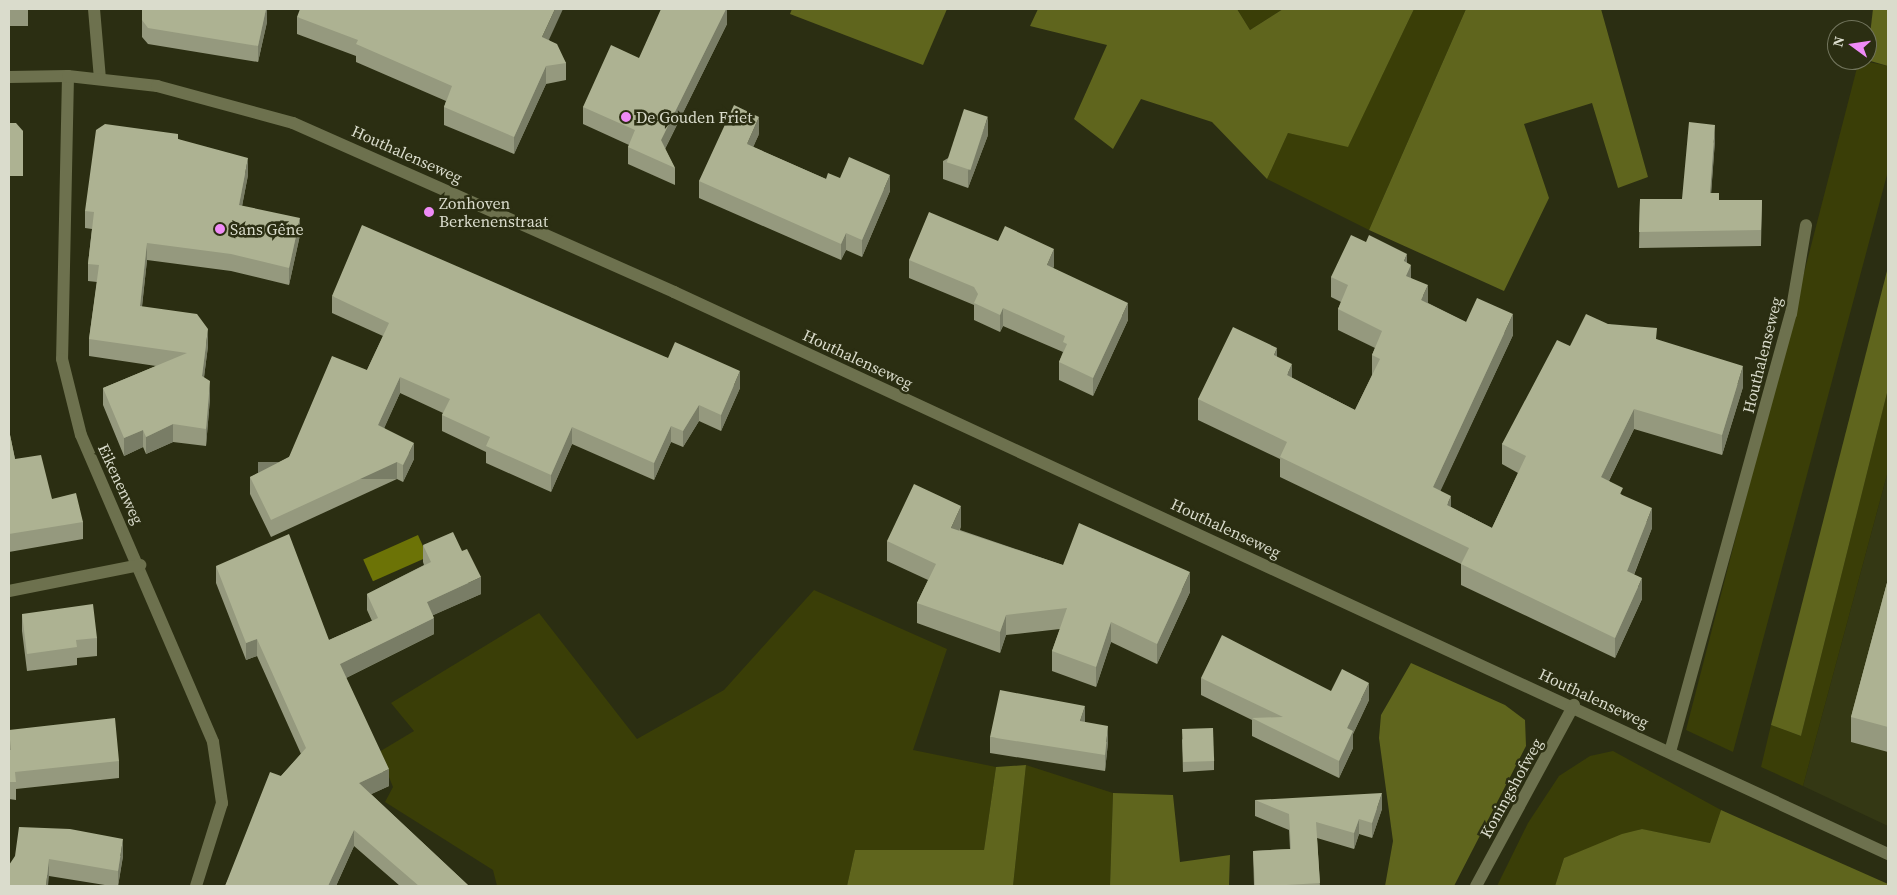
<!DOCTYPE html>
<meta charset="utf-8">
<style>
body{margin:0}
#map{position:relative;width:1897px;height:895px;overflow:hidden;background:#2b2e12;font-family:"Source Serif 4",serif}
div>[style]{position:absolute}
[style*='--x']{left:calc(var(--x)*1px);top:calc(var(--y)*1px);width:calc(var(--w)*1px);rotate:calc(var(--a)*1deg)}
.built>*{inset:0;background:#343814}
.green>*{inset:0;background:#3a3e07}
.forest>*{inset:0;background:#5f651d}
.water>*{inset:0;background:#6c7306;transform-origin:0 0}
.minor>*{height:12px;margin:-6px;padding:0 6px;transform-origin:6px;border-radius:6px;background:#6d714e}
.wall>*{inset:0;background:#95997e;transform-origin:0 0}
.shaded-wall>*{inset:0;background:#797d66;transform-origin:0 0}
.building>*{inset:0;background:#adb292;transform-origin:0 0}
.dots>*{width:14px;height:14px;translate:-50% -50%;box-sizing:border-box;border:2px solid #2b2e12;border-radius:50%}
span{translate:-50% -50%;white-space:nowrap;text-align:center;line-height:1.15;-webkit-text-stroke:5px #2b2e12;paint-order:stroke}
.poi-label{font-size:16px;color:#dadccc}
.left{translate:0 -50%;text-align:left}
.street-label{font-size:16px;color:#dadccc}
.frame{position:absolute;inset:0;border:10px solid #dadccc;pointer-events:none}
.north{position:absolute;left:1827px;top:20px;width:50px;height:50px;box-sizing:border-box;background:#2b2e12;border:1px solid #71745c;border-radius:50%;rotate:284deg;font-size:14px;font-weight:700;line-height:20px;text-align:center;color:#dadccc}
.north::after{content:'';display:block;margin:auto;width:18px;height:22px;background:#ef8bf7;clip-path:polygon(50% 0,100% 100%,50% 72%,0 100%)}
</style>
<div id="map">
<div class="built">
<div style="clip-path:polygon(1888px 471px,1888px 826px,1803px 786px)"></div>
</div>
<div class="green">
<div style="clip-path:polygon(1237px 9px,1283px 9px,1250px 30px)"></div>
<div style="clip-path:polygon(1414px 9px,1466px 9px,1369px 230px,1267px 179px,1288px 133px,1348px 146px)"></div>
<div style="clip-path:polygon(1859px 60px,1888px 66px,1888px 171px,1733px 752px,1686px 730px)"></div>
<div style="clip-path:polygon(1888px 389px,1888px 471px,1803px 786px,1761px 767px,1771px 725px,1801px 736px)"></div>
<div style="clip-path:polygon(814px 590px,947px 649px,913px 750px,996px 767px,984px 850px,855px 850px,847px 886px,497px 886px,493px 870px,385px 802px,393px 787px,379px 752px,414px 731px,391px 703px,539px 613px,637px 739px,724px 690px)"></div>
<div style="clip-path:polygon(1613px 751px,1721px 810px,1710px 843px,1641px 829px,1564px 858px,1555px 886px,1497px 886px,1528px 823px,1559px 776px,1590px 756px)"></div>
<div style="clip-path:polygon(1026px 765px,1113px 793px,1110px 886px,1013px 886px)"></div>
</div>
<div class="forest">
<div style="clip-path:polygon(792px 9px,947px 9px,923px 65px,790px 14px)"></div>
<div style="clip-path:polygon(1038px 9px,1237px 9px,1250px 30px,1283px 9px,1414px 9px,1348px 147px,1288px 133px,1267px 179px,1212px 122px,1141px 99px,1113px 149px,1074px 119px,1107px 45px,1030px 26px)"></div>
<div style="clip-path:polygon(1466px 9px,1601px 9px,1648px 177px,1618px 188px,1592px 103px,1524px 124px,1549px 198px,1504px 291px,1369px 230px)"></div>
<div style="clip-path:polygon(1873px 9px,1888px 9px,1888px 66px,1867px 60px)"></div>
<div style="clip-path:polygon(1888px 267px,1888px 389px,1801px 736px,1771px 725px)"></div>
<div style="clip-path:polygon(1411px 663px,1505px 705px,1525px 720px,1526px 746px,1454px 886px,1385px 886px,1393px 841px,1379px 738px,1381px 715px)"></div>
<div style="clip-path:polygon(1026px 765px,1013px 886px,847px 886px,855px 850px,984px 850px,996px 767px)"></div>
<div style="clip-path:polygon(1113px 793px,1173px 795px,1180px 862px,1230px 855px,1229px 886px,1110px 886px)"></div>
<div style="clip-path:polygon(1721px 810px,1888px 884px,1888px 886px,1555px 886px,1564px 858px,1622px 834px,1642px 829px,1710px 843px)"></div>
</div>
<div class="water">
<div style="left:418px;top:535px;width:24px;height:60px;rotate:66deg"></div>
</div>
<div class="minor">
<div style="--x:94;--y:9;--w:70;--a:85.1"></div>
<div style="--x:68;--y:76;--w:283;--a:91.2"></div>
<div style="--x:62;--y:359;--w:78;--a:76"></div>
<div style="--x:81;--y:435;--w:334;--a:66.7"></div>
<div style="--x:213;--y:742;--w:62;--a:81.6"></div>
<div style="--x:222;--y:803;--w:87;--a:107.4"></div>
<div style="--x:9;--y:77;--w:59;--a:-1"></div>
<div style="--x:68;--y:76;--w:90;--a:6.4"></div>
<div style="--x:157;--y:86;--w:141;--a:15.2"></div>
<div style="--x:293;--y:123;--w:417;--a:23.9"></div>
<div style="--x:674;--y:292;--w:1338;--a:24.84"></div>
<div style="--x:9;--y:591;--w:134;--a:-11.2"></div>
<div style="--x:1670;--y:752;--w:454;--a:-74.6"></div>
<div style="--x:1791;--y:314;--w:90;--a:-80.4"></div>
<div style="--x:1476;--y:886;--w:206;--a:-61.6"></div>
</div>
<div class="wall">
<div style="left:9px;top:9px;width:19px;height:17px"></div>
<div style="clip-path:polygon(142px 9px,267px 9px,267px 22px,258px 62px,148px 44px,142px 37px)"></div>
<div style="clip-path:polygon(727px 9px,727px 24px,665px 149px,675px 168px,675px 185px,628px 164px,628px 147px,629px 145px,583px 124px,583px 107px,639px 58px)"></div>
<div style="clip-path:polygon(297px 17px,549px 40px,566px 63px,566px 80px,546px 84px,514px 154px,444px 125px,444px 107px,446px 101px,356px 62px,356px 56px,297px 34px)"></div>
<div style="left:9px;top:123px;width:16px;height:70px;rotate:30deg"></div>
<div style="clip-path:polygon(759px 134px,753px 147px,826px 179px,840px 178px,890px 191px,862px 257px,846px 250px,841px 260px,699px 198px,699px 181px)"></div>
<div style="clip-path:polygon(988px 135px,968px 188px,943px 179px,943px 161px)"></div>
<div style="clip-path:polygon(178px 139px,248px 175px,242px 206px,300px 235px,289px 285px,231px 271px,147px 260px,142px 307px,208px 346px,204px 377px,210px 398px,206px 446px,173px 442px,146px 454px,143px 447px,124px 456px,103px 405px,103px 388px,156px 366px,89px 356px,89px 339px,97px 282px,88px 281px,88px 264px,92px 229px,85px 228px,85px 211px)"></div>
<div style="clip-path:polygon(1715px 140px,1711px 193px,1719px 200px,1762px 200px,1761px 246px,1639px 248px,1640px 199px,1682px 199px)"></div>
<div style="clip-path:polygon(909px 260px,1054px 266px,1053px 268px,1128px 320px,1093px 396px,1059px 380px,1059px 362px,1063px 352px,1003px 326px,1000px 332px,974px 320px,974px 305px,909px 278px)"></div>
<div style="clip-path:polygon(1407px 263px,1411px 278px,1428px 303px,1466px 322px,1513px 335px,1440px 491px,1451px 507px,1492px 528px,1518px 473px,1502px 464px,1502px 444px,1570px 346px,1608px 324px,1656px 339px,1743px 387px,1722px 455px,1634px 429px,1609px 481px,1652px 528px,1634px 575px,1642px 599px,1615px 658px,1461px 585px,1461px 564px,1280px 477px,1280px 459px,1198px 420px,1198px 399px,1277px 357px,1292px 378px,1355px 410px,1372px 375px,1372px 355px,1375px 348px,1338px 330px,1338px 309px,1341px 302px,1331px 297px,1331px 277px)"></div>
<div style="clip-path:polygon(332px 296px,668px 358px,740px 388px,721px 431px,699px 421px,683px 447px,671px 442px,654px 480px,572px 444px,551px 492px,486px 463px,486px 452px,442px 431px,442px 415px,443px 413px,400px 393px,384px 428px,414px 459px,403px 482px,397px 479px,271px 537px,250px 494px,250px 477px,289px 457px,367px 370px,383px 336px,332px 313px)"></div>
<div style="clip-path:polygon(9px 430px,15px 459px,52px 499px,83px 522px,83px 539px,9px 552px)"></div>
<div style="clip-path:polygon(961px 526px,960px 530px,1063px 565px,1190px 592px,1157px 664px,1111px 642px,1096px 687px,1052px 671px,1052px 651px,1060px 629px,1006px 635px,1000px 653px,917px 623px,917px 603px,928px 580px,887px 561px,887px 541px)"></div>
<div style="clip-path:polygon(423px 545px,481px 594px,433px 615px,434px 634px,346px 678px,389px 786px,371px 794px,469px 886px,400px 886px,354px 846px,336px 886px,225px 886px,281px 776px,301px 754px,257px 656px,246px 660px,216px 583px,216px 566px,329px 640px,372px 621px,367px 610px,367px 594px,424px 565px,423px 562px)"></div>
<div style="clip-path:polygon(1888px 579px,1888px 752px,1851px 742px,1851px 717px)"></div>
<div style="clip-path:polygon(22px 614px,97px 638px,97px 656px,77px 658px,77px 665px,27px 671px,22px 631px)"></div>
<div style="clip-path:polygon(1201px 678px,1369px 700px,1353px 734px,1353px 748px,1339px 778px,1252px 736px,1252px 720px,1201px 695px)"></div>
<div style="clip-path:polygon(9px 730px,119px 761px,119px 778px,16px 789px,16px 800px,9px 799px)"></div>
<div style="clip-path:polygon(990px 737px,1108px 742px,1105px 771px,990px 753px)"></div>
<div style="clip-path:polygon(1182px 739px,1214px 761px,1214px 770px,1183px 772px)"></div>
<div style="clip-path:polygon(1255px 800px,1382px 809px,1372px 838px,1359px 834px,1354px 849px,1317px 838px,1320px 886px,1254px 886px,1253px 851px,1290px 849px,1289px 830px,1255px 816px)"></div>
<div style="clip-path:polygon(15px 856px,123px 856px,118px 886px,111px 886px,49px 876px)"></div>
</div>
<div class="shaded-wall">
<div style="clip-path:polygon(266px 9px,267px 9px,267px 22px,258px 62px,258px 46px)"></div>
<div style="clip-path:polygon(555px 9px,563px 9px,542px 55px,542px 37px)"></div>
<div style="clip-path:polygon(726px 9px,727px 9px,727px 24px,661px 157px,661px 140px)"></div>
<div style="clip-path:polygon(546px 66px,546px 84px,514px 154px,514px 137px)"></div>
<div style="clip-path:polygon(759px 117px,759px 134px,747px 161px,747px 144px)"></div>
<div style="clip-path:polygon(988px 117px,988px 135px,968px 188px,968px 171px)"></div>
<div style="clip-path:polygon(1715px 125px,1715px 140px,1710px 209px,1710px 193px)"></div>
<div style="clip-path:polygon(248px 158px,248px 175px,239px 222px,239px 205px)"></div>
<div style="clip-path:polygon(890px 175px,890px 191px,862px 257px,862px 240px)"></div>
<div style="clip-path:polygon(300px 218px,300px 235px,289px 285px,289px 268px)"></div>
<div style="clip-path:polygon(846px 233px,846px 250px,841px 260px,841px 244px)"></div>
<div style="clip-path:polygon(147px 243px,147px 260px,140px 323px,140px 306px)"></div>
<div style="clip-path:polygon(1054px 249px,1054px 266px,1047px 283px,1047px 265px)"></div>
<div style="clip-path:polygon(1407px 254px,1407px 272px,1411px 265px,1411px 285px,1406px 296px,1404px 261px)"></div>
<div style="clip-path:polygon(1428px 285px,1428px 305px,1421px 300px)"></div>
<div style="clip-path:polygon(1128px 303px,1128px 320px,1093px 396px,1093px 378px)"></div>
<div style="clip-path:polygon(1003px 308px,1003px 326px,1000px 332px,1000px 315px)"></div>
<div style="clip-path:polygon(1513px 314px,1513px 335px,1433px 507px,1433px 487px)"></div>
<div style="clip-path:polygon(208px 329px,208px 346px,202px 393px,202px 376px)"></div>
<div style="clip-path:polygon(1277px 348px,1277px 369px,1274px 355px)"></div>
<div style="clip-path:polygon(1292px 364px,1292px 385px,1287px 375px)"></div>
<div style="clip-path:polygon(1743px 366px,1743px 387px,1722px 455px,1722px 435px)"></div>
<div style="clip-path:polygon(740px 371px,740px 388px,721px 431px,721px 415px)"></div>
<div style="clip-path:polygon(400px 377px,400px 393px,378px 442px,378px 425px)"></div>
<div style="clip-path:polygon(210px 381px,210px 398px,206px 446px,206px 429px)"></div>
<div style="clip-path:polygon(699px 405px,699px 421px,683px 447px,683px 431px)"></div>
<div style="clip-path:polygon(1634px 409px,1634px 429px,1601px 497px,1601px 477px)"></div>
<div style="clip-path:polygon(173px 424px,173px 442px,146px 454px,146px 437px)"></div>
<div style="clip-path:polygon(671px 426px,671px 442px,654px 480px,654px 463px)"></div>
<div style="clip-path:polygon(572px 427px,572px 444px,551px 492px,551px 475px)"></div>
<div style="clip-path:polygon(143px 430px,143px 447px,124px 456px,124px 438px)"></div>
<div style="clip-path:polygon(414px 443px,414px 459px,403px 482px,403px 465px)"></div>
<div style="left:397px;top:462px;width:17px;height:139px;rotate:90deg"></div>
<div style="clip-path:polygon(1451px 496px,1451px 516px,1447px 505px)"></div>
<div style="clip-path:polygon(961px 506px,961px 526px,951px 548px,951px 528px)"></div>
<div style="clip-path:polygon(1652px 508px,1652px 528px,1627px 592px,1627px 571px)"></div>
<div style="clip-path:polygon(1190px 572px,1190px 592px,1157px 664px,1157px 644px)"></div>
<div style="clip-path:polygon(481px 577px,481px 594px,427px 618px,427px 602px)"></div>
<div style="clip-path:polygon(1642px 578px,1642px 599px,1615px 658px,1615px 638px)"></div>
<div style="clip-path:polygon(1006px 615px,1006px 635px,1000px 653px,1000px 632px)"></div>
<div style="clip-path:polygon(434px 618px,434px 634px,340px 681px,340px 664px)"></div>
<div style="clip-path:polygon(1111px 622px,1111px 642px,1096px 687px,1096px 667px)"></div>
<div style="clip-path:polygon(257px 639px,257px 656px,246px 660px,246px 643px)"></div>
<div style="clip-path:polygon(1369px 683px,1369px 700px,1353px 734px,1353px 748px,1339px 778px,1339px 761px,1347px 728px)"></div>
<div style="clip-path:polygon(1085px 706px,1085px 722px,1080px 737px,1080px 721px)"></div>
<div style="clip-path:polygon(1108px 726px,1108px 742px,1105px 771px,1105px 755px)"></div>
<div style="clip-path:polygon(389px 769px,389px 786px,359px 800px,359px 783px)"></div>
<div style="clip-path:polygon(1382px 793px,1382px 809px,1372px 838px,1372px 823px)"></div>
<div style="clip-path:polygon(1359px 819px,1359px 834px,1354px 849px,1354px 833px)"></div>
<div style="clip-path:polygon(354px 830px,354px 846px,336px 886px,328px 886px)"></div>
<div style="clip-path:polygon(123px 839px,123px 856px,118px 886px,118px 871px)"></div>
<div style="clip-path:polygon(49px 859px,49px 876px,48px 886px,46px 886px)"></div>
</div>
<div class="building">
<div style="clip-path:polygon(142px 9px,266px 9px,258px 46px,148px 28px,142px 20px)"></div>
<div style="clip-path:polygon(300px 9px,555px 9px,542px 37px,557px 44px,566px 63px,546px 66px,514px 137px,444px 107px,452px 86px,356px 44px,358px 40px,297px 17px)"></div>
<div style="clip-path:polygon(661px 9px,726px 9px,661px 140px,675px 168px,628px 147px,635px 130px,583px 107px,611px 45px,639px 58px)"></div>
<div style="clip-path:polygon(734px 105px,759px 117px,747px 144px,826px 179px,828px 173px,840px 178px,849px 157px,890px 175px,862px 240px,846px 233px,841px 244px,699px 181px)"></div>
<div style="left:964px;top:109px;width:25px;height:56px;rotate:18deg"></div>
<div style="clip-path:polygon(1689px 122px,1715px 125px,1710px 193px,1719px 193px,1719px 200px,1762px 200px,1761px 230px,1639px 232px,1640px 199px,1682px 199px)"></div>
<div style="clip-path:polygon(9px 123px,16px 123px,23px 131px,23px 176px,9px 176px)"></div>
<div style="clip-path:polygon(105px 124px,178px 134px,178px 139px,248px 158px,239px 205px,300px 218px,289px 268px,231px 254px,147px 243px,140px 306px,197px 314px,208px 329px,202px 376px,210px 381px,206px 429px,173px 424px,146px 437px,143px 430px,124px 438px,103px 388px,187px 353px,89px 339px,99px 265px,88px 264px,94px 212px,85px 211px,96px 130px)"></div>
<div style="clip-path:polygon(929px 212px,998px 241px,1005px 226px,1054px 249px,1047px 265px,1128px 303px,1093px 378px,1059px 362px,1067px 344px,1063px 342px,1065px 336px,1003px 308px,1000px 315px,974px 303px,978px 294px,974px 287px,909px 260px)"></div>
<div style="clip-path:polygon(362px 225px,668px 358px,675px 342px,740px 371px,721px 415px,699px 405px,683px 431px,671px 426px,654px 463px,572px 427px,551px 475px,486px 446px,490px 437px,442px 415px,450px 399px,400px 377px,378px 425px,414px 443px,403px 465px,397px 462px,271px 520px,250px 477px,289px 457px,332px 356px,367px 370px,389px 323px,332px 296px)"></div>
<div style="clip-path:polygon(1351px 235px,1366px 242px,1369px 235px,1407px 254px,1404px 261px,1411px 265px,1406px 276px,1428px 285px,1421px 300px,1466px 322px,1477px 298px,1513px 314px,1433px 487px,1451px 496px,1447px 505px,1492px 528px,1526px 456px,1502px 444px,1557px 340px,1570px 346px,1586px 314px,1608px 324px,1657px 328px,1656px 339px,1743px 366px,1722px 435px,1634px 409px,1601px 477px,1623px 488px,1620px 494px,1652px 508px,1627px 571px,1642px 578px,1615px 638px,1461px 564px,1469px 548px,1280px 457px,1287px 442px,1198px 399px,1233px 327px,1277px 348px,1274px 355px,1292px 364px,1287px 375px,1355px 410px,1380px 359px,1372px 355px,1382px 331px,1338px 309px,1348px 285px,1331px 277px)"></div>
<div style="clip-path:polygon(9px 430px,15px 459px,41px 455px,52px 499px,76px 493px,83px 522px,9px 534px)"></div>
<div style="clip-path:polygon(914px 484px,961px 506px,951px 528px,1063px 565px,1079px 523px,1190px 572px,1157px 644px,1111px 622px,1096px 667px,1052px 651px,1067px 608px,1006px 615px,1000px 632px,917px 603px,936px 564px,887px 541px)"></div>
<div style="clip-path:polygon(453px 532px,462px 551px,467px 549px,481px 577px,427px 602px,434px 618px,340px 664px,389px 769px,359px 783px,469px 886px,419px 886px,354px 830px,328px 886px,225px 886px,270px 772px,281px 776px,306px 748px,257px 639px,246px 643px,216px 566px,289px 534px,329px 640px,378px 618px,367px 594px,431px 562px,423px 545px)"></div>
<div style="clip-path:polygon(1888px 579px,1888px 727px,1851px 717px)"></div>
<div style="clip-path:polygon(93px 604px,97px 638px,76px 640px,77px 647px,27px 654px,22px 614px)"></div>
<div style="clip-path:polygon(1222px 635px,1331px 691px,1342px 669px,1369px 683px,1347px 728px,1353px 731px,1339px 761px,1252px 718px,1283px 717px,1201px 678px)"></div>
<div style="clip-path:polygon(1000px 690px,1085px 706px,1080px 721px,1108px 726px,1105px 755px,990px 737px)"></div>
<div style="clip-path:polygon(115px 718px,119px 761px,15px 772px,16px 782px,9px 782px,9px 750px,11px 750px,9px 730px)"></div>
<div style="left:1213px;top:728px;width:33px;height:31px;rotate:88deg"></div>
<div style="clip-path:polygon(1382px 793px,1372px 823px,1359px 819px,1354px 833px,1316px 822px,1320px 883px,1270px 886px,1255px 886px,1253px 851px,1291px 849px,1289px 814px,1255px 800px)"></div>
<div style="clip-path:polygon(19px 827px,70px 829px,123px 839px,118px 871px,49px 859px,46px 886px,9px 886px,9px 865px,15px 856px)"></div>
</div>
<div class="dots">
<div style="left:626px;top:117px;background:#ef8bf7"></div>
<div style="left:429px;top:212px;background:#ef8bf7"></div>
<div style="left:220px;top:229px;background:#ef8bf7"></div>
</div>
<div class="poi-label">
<span class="left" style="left:636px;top:117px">De Gouden Friet</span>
<span class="left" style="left:439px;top:212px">Zonhoven<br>Berkenenstraat</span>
<span class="left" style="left:230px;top:229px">Sans Gêne</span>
</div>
<div class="street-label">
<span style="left:407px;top:154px;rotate:24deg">Houthalenseweg</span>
<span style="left:1762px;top:355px;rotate:-76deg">Houthalenseweg</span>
<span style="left:858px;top:359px;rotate:25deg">Houthalenseweg</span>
<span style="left:121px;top:484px;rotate:65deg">Eikenenweg</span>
<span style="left:1226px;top:528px;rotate:25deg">Houthalenseweg</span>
<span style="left:1594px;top:698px;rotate:25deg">Houthalenseweg</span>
<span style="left:1511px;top:788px;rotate:-61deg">Koningshofweg</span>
</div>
<div class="frame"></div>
<div class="north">N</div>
</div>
